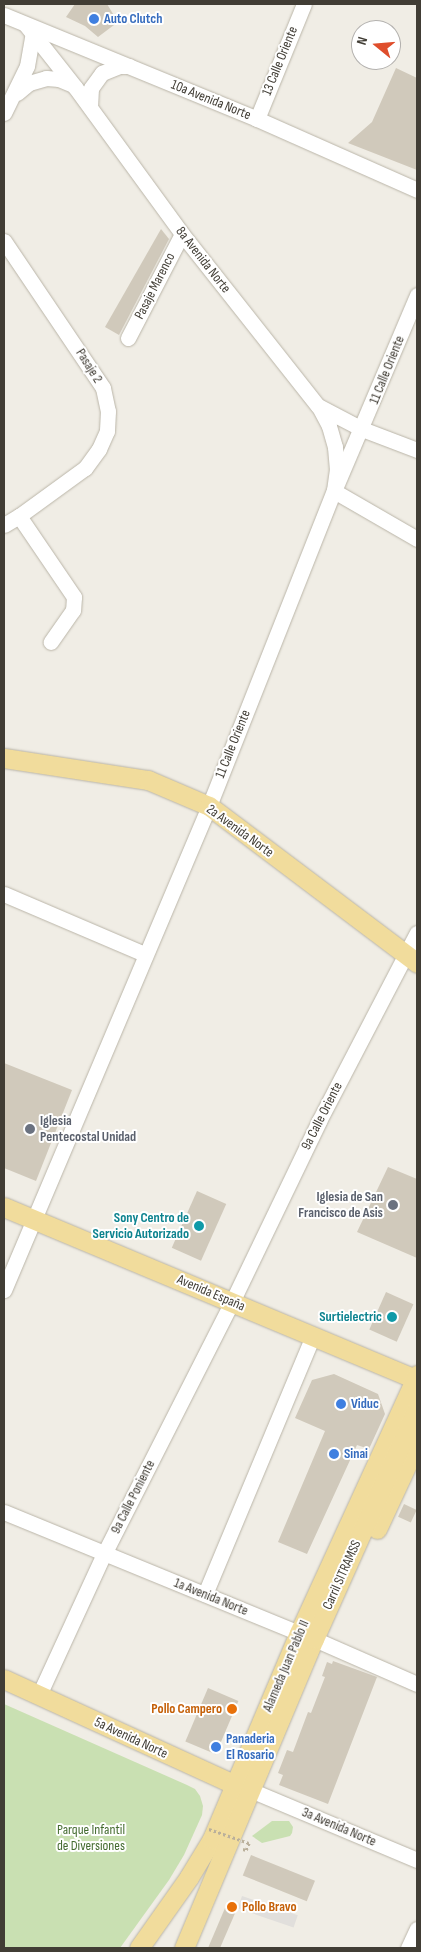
<!DOCTYPE html>
<meta charset="utf-8">
<style>
body{margin:0}
#map{position:relative;width:421px;height:1952px;overflow:hidden;background:#f0ede5;font-family:"Sofia Sans Condensed",sans-serif}
div>[style]{position:absolute}
[style*='--x']{left:calc(var(--x)*1px);top:calc(var(--y)*1px);width:calc(var(--w)*1px);rotate:calc(var(--a)*1deg)}
.green>*{inset:0;background:#c9e0b2}
.parking>*{inset:0;background:#e1dfdc;transform-origin:0 0}
.building>*{inset:0;background:#d0c9bb;transform-origin:0 0}
.path>*{height:2.5px;margin-top:-1.25px;transform-origin:0;background:repeating-linear-gradient(90deg,#bab09b 0 2.5px,transparent 0 5px)}
.roads{filter:drop-shadow(0 0 1px #bab5a8) drop-shadow(0 0 1px #bab5a8)}
.minor>*{height:15px;margin:-7.5px;padding:0 7.5px;transform-origin:7.5px;border-radius:7.5px;background:#fff}
.major>*{height:19px;margin:-9.5px;padding:0 9.5px;transform-origin:9.5px;border-radius:9.5px;background:#f1dc9c}
.path-bridge>*{height:2.5px;margin-top:-1.25px;transform-origin:0;background:repeating-linear-gradient(90deg,#bab09b 0 2.5px,transparent 0 5px)}
.dots>*{width:14px;height:14px;translate:-50% -50%;box-sizing:border-box;border:2px solid #fff;border-radius:50%}
span{translate:-50% -50%;white-space:nowrap;text-align:center;line-height:1.15;-webkit-text-stroke:4px #fff;paint-order:stroke}
.shop-label{font-size:14px;color:#366cbe;font-weight:700}
.left{translate:0 -50%;text-align:left}
.street-label{font-size:14px;color:#413d35}
.worship-label{font-size:14px;color:#5b616d;font-weight:700}
.right{translate:-100% -50%;text-align:right}
.culture-label{font-size:14px;color:#0d838f;font-weight:700}
.food-label{font-size:14px;color:#c56008;font-weight:700}
.park-label{font-size:14px;color:#446b30}
.frame{position:absolute;inset:0;border:5px solid #413d35;pointer-events:none}
.north{position:absolute;left:351px;top:20px;width:50px;height:50px;box-sizing:border-box;background:#fff;border:1px solid #b3b1ae;border-radius:50%;rotate:287deg;font-size:14px;font-weight:700;line-height:20px;text-align:center;color:#413d35}
.north::after{content:'';display:block;margin:auto;width:18px;height:22px;background:#df4e2c;clip-path:polygon(50% 0,100% 100%,50% 72%,0 100%)}
</style>
<div id="map">
<div class="green">
<div style="clip-path:polygon(4px 1704px,187px 1785px,195px 1789px,200px 1796px,203px 1806px,202px 1815px,184px 1855px,169px 1880px,120px 1948px,4px 1948px)"></div>
<div style="clip-path:polygon(272px 1821px,289px 1821px,293px 1827px,292px 1833px,290px 1836px,262px 1843px,252px 1836px)"></div>
</div>
<div class="parking">
<div style="left:242px;top:1896px;width:59px;height:13px;rotate:19deg"></div>
</div>
<div class="building">
<div style="clip-path:polygon(75px 4px,107px 4px,118px 22px,98px 37px,85px 26px,66px 17px)"></div>
<div style="clip-path:polygon(396px 68px,417px 78px,417px 170px,348px 143px,372px 122px)"></div>
<div style="clip-path:polygon(161px 229px,169px 239px,119px 335px,105px 327px)"></div>
<div style="clip-path:polygon(4px 1063px,72px 1090px,36px 1181px,4px 1168px)"></div>
<div style="clip-path:polygon(388px 1167px,417px 1179px,417px 1258px,357px 1232px)"></div>
<div style="left:197px;top:1191px;width:32px;height:62px;rotate:24deg"></div>
<div style="left:386px;top:1292px;width:30px;height:41px;rotate:24deg"></div>
<div style="clip-path:polygon(334px 1374px,378px 1394px,385px 1414px,369px 1449px,357px 1445px,307px 1554px,278px 1542px,325px 1431px,295px 1418px,312px 1380px)"></div>
<div style="left:404px;top:1504px;width:14px;height:14px;rotate:25deg"></div>
<div style="clip-path:polygon(333px 1661px,377px 1677px,328px 1804px,279px 1785px,283px 1775px,278px 1773px,287px 1750px,293px 1752px,308px 1712px,311px 1713px,325px 1677px,322px 1676px,327px 1662px,332px 1664px)"></div>
<div style="left:208px;top:1688px;width:33px;height:58px;rotate:23deg"></div>
<div style="left:251px;top:1855px;width:69px;height:22px;rotate:22deg"></div>
<div style="clip-path:polygon(228px 1901px,238px 1905px,236px 1911px,220px 1948px,208px 1948px)"></div>
</div>
<div class="path">
<div style="--x:243;--y:1849;--w:3;--a:18"></div>
<div style="--x:246;--y:1850;--w:8;--a:-67"></div>
</div>
<div class="roads">
<div class="minor">
<div style="--x:4;--y:15;--w:274;--a:22.3"></div>
<div style="--x:257;--y:119;--w:175;--a:23.9"></div>
<div style="--x:26;--y:25;--w:79;--a:51.7"></div>
<div style="--x:75;--y:87;--w:182;--a:53.9"></div>
<div style="--x:182;--y:234;--w:219;--a:51.7"></div>
<div style="--x:318;--y:406;--w:50;--a:27.6"></div>
<div style="--x:362;--y:429;--w:59;--a:20.9"></div>
<div style="--x:17;--y:93;--w:16;--a:-40"></div>
<div style="--x:29;--y:83;--w:18;--a:-16"></div>
<div style="--x:46;--y:78;--w:13;--a:4"></div>
<div style="--x:59;--y:79;--w:15;--a:23"></div>
<div style="--x:90;--y:107;--w:19;--a:-87"></div>
<div style="--x:91;--y:88;--w:19;--a:-54"></div>
<div style="--x:102;--y:73;--w:18;--a:-22"></div>
<div style="--x:119;--y:66;--w:10;--a:0"></div>
<div style="--x:4;--y:113;--w:52;--a:-63.9"></div>
<div style="--x:27;--y:66;--w:34;--a:-80"></div>
<div style="--x:257;--y:119;--w:124;--a:-67.8"></div>
<div style="--x:4;--y:241;--w:177;--a:56"></div>
<div style="--x:103;--y:388;--w:24;--a:78"></div>
<div style="--x:108;--y:411;--w:20;--a:93"></div>
<div style="--x:107;--y:431;--w:20;--a:114"></div>
<div style="--x:99;--y:449;--w:24;--a:126"></div>
<div style="--x:85;--y:468;--w:82;--a:144"></div>
<div style="--x:19;--y:516;--w:17;--a:149"></div>
<div style="--x:128;--y:338;--w:117;--a:-62.6"></div>
<div style="--x:319;--y:407;--w:21;--a:62"></div>
<div style="--x:329;--y:426;--w:22;--a:74"></div>
<div style="--x:335;--y:447;--w:22;--a:85"></div>
<div style="--x:337;--y:469;--w:22;--a:98"></div>
<div style="--x:334;--y:491;--w:96;--a:30"></div>
<div style="--x:19;--y:516;--w:98;--a:55.8"></div>
<div style="--x:74;--y:597;--w:13;--a:94"></div>
<div style="--x:73;--y:610;--w:39;--a:125"></div>
<div style="--x:4;--y:894;--w:153;--a:23.1"></div>
<div style="--x:4;--y:1290;--w:526;--a:-67.04"></div>
<div style="--x:209;--y:806;--w:339;--a:-68.4"></div>
<div style="--x:334;--y:491;--w:213;--a:-67"></div>
<div style="--x:4;--y:1512;--w:335;--a:22.3"></div>
<div style="--x:314;--y:1639;--w:112;--a:23.6"></div>
<div style="--x:205;--y:1594;--w:280;--a:-67.3"></div>
<div style="--x:39;--y:1695;--w:155;--a:-65.3"></div>
<div style="--x:104;--y:1554;--w:283;--a:-63.1"></div>
<div style="--x:232;--y:1302;--w:201;--a:-64.3"></div>
<div style="--x:319;--y:1121;--w:212;--a:-62.5"></div>
<div style="--x:260;--y:1794;--w:170;--a:22.8"></div>
<div style="--x:408;--y:1948;--w:21;--a:-65"></div>
</div>
<div class="major">
<div style="--x:4;--y:758;--w:146;--a:8.7"></div>
<div style="--x:148;--y:780;--w:66;--a:23.1"></div>
<div style="--x:209;--y:806;--w:261;--a:37"></div>
<div style="--x:4;--y:1207;--w:448;--a:22.7"></div>
<div style="--x:377;--y:1529;--w:95;--a:-65.1"></div>
<div style="--x:4;--y:1679;--w:266;--a:24.6"></div>
<div style="--x:139;--y:1948;--w:87;--a:-54.8"></div>
<div style="--x:189;--y:1877;--w:44;--a:-58.8"></div>
<div style="--x:212;--y:1839;--w:224;--a:-67.1"></div>
<div style="--x:299;--y:1633;--w:284;--a:-65.4"></div>
<div style="--x:184;--y:1948;--w:335;--a:-67.2"></div>
<div style="--x:314;--y:1639;--w:252;--a:-65.9"></div>
</div>
</div>
<div class="path-bridge">
<div style="--x:209;--y:1829;--w:42;--a:19.3"></div>
</div>
<div class="dots">
<div style="left:94px;top:19px;background:#3f7fe0"></div>
<div style="left:30px;top:1129px;background:#6b7280"></div>
<div style="left:393px;top:1205px;background:#6b7280"></div>
<div style="left:199px;top:1226px;background:#0f9aa8"></div>
<div style="left:392px;top:1317px;background:#0f9aa8"></div>
<div style="left:341px;top:1404px;background:#3f7fe0"></div>
<div style="left:334px;top:1454px;background:#3f7fe0"></div>
<div style="left:232px;top:1709px;background:#e8710a"></div>
<div style="left:216px;top:1747px;background:#3f7fe0"></div>
<div style="left:232px;top:1907px;background:#e8710a"></div>
</div>
<div class="shop-label">
<span class="left" style="left:104px;top:19px">Auto Clutch</span>
<span class="left" style="left:351px;top:1404px">Viduc</span>
<span class="left" style="left:344px;top:1454px">Sinai</span>
<span class="left" style="left:226px;top:1747px">Panaderia<br>El Rosario</span>
</div>
<div class="street-label">
<span style="left:280px;top:61px;rotate:-68deg">13 Calle Oriente</span>
<span style="left:211px;top:100px;rotate:22deg">10a Avenida Norte</span>
<span style="left:203px;top:260px;rotate:52deg">8a Avenida Norte</span>
<span style="left:155px;top:286px;rotate:-63deg">Pasaje Marenco</span>
<span style="left:89px;top:366px;rotate:58deg">Pasaje 2</span>
<span style="left:387px;top:370px;rotate:-68deg">11 Calle Oriente</span>
<span style="left:233px;top:744px;rotate:-68deg">11 Calle Oriente</span>
<span style="left:240px;top:831px;rotate:36deg">2a Avenida Norte</span>
<span style="left:322px;top:1116px;rotate:-63deg">9a Calle Oriente</span>
<span style="left:211px;top:1293px;rotate:23deg">Avenida España</span>
<span style="left:133px;top:1497px;rotate:-63deg">9a Calle Poniente</span>
<span style="left:342px;top:1575px;rotate:-66deg">Carril SITRAMSS</span>
<span style="left:211px;top:1597px;rotate:22deg">1a Avenida Norte</span>
<span style="left:286px;top:1666px;rotate:-67deg">Alameda Juan Pablo II</span>
<span style="left:131px;top:1738px;rotate:25deg">5a Avenida Norte</span>
<span style="left:339px;top:1827px;rotate:23deg">3a Avenida Norte</span>
</div>
<div class="worship-label">
<span class="left" style="left:40px;top:1129px">Iglesia<br>Pentecostal Unidad</span>
<span class="right" style="left:383px;top:1205px">Iglesia de San<br>Francisco de Asis</span>
</div>
<div class="culture-label">
<span class="right" style="left:189px;top:1226px">Sony Centro de<br>Servicio Autorizado</span>
<span class="right" style="left:382px;top:1317px">Surtielectric</span>
</div>
<div class="food-label">
<span class="right" style="left:222px;top:1709px">Pollo Campero</span>
<span class="left" style="left:242px;top:1907px">Pollo Bravo</span>
</div>
<div class="park-label">
<span style="left:91px;top:1838px">Parque Infantil<br>de Diversiones</span>
</div>
<div class="frame"></div>
<div class="north">N</div>
</div>
